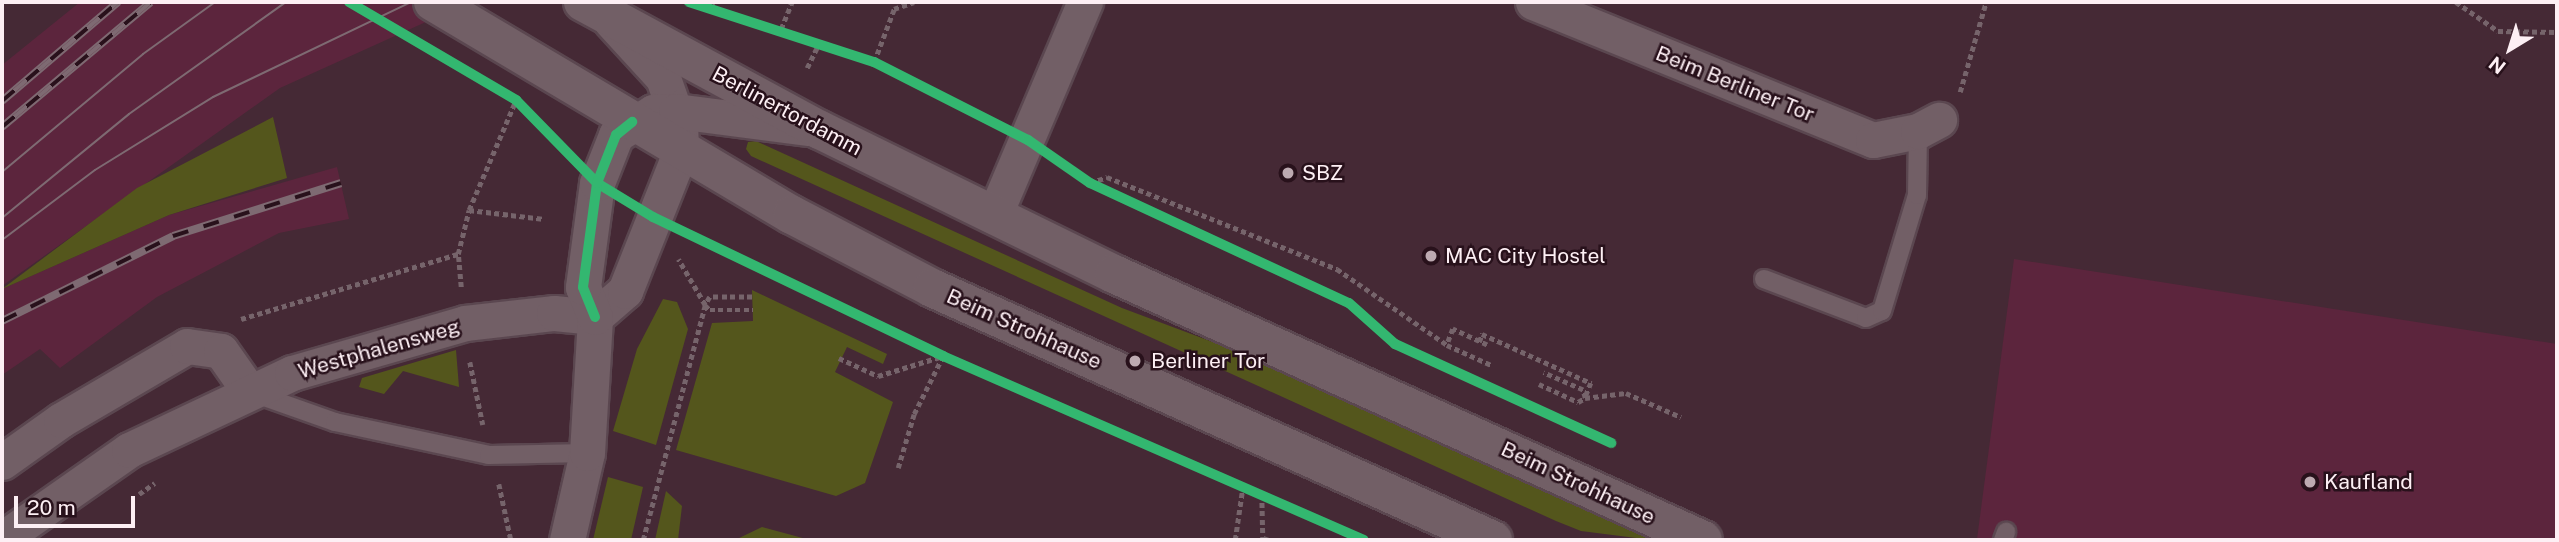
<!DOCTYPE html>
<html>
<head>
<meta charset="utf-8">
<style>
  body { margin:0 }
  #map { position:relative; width:2559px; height:542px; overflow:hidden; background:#452935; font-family:"Public Sans",sans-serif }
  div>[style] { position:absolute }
  .built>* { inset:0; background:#5c253d }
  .green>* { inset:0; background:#54561c }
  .path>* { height:4.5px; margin-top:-2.25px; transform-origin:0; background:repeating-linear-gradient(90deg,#76646b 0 5px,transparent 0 8.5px) }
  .roads { filter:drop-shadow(2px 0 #5b4750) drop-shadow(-2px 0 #5b4750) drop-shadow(0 2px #5b4750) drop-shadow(0 -2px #5b4750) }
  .service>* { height:18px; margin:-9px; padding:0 9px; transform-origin:9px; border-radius:9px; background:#725f66 }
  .minor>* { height:35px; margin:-17.5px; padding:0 17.5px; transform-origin:17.5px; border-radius:17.5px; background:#725f66 }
  .secondary>* { height:38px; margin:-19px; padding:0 19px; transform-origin:19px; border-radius:19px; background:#725f66 }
  .tram>* { height:2px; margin:-1px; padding:0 1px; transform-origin:1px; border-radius:1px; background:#7e6a72 }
  .rail>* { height:8px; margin-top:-4px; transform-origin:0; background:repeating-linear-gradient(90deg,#28111b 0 16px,#7e6a72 0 32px); box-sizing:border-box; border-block:2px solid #7e6a72 }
  .cycleway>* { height:10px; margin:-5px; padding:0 5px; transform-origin:5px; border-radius:5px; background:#33b770 }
  .dots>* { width:19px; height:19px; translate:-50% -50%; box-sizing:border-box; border:4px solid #28111b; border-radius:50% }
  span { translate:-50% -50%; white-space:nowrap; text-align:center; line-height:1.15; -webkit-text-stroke:5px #28111b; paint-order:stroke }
  .street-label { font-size:21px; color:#fdeff4 }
  .poi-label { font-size:21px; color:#fdeff4 }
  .left { translate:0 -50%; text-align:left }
  .frame { position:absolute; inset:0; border:4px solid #fdeff4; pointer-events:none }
  .north { position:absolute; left:2475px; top:14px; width:70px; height:70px; -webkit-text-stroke:5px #28111b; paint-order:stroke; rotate:218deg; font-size:19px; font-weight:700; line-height:28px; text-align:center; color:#fdeff4 }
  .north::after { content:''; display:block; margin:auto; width:24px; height:32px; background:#fdeff4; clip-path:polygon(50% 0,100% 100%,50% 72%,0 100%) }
  .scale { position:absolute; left:14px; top:496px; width:121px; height:32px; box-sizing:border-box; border:4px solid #fdeff4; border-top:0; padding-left:9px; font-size:21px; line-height:24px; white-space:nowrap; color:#fdeff4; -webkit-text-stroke:5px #28111b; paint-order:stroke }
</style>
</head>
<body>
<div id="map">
  <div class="built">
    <i style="clip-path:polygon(80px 2px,470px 2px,280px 88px,2px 286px,2px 65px)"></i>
    <i style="clip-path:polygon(337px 167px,349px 219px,279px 233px,157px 297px,60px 368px,40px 349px,2px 375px,2px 289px,169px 215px)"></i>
    <i style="clip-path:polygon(2014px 259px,2557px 344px,2557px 540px,1977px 539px)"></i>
  </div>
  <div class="green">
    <i style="clip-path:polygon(273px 117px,287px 178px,169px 215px,2px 289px,137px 188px)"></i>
    <i style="clip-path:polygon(756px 141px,1122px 308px,1295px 373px,1652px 540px,1581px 531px,1556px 521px,751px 156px,746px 149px,748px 142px)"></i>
    <i style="clip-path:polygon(752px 290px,887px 354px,883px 364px,847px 347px,835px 372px,893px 402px,865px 483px,836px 496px,676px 450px,712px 323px,753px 321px)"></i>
    <i style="clip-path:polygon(663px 299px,677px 302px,688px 329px,656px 445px,613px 431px,637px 349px)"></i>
    <i style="clip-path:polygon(456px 350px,459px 387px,403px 371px,384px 394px,359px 387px,362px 378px)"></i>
    <i style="clip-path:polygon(608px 477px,643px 487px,631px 540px,593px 540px)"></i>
    <i style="clip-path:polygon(666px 491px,682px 506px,678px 540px,655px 540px)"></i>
    <i style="clip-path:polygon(762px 527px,810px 540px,735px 540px)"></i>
  </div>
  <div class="path">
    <i style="left:689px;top:2px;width:194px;rotate:18deg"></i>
    <i style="left:874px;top:62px;width:132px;rotate:27deg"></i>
    <i style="left:2456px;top:2px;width:51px;rotate:34.6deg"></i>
    <i style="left:2498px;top:31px;width:59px;rotate:1deg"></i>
    <i style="left:705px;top:7px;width:10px;rotate:-29deg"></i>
    <i style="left:781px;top:29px;width:29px;rotate:-68deg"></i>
    <i style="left:874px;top:62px;width:57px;rotate:-69.3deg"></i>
    <i style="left:894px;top:9px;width:21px;rotate:-19deg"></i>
    <i style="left:807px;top:68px;width:25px;rotate:-64deg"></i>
    <i style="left:1960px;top:92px;width:94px;rotate:-73.9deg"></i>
    <i style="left:1057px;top:161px;width:40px;rotate:34deg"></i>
    <i style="left:1090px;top:183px;width:18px;rotate:-19deg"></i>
    <i style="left:1107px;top:177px;width:248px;rotate:21.8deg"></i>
    <i style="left:1337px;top:269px;width:134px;rotate:34.6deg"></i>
    <i style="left:469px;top:210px;width:76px;rotate:6.8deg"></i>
    <i style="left:461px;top:287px;width:33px;rotate:-95deg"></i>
    <i style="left:458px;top:254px;width:45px;rotate:-76deg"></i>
    <i style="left:469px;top:210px;width:120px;rotate:-66.9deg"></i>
    <i style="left:752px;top:297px;width:42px;rotate:180deg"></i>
    <i style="left:710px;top:297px;width:9px;rotate:122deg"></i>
    <i style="left:705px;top:305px;width:7px;rotate:45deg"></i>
    <i style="left:710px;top:310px;width:43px"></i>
    <i style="left:241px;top:319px;width:227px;rotate:-16.7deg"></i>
    <i style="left:1479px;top:342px;width:9px;rotate:-69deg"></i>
    <i style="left:1482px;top:334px;width:120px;rotate:24.2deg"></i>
    <i style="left:1591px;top:383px;width:16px;rotate:112deg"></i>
    <i style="left:1585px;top:398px;width:41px;rotate:-7deg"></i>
    <i style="left:1626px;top:393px;width:60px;rotate:23.6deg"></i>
    <i style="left:1487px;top:345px;width:38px;rotate:-155deg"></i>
    <i style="left:1453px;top:329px;width:17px;rotate:111deg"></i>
    <i style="left:1447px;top:345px;width:48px;rotate:24.4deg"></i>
    <i style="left:839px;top:358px;width:43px;rotate:24.8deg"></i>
    <i style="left:878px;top:376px;width:68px;rotate:-17.1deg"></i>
    <i style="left:470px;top:362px;width:64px;rotate:78.3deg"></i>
    <i style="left:1539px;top:384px;width:43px;rotate:24.8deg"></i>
    <i style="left:1578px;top:402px;width:8px;rotate:-30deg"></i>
    <i style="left:1585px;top:398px;width:8px;rotate:-104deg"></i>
    <i style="left:1583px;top:390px;width:43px;rotate:-156.4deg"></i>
    <i style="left:898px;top:468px;width:56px;rotate:-73.5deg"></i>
    <i style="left:914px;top:414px;width:65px;rotate:-63.4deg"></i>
    <i style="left:499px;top:484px;width:57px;rotate:77.9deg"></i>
    <i style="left:139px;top:494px;width:19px;rotate:-35deg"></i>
    <i style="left:1262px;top:494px;width:44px;rotate:88.7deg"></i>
    <i style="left:1263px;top:538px;width:6px;rotate:18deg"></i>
    <i style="left:643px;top:540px;width:243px;rotate:-75.2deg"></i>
    <i style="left:705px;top:305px;width:53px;rotate:-120.4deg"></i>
    <i style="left:1235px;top:540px;width:56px;rotate:-81.7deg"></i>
  </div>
  <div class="roads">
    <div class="service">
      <i style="left:1764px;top:279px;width:109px;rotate:20.9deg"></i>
      <i style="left:1866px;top:318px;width:17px;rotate:-24deg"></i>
      <i style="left:1882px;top:311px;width:121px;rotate:-73.2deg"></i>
      <i style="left:1917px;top:195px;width:64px;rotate:-89.1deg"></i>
      <i style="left:253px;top:393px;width:87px;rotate:19.5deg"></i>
      <i style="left:335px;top:422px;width:157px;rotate:12.1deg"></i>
      <i style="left:489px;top:455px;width:98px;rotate:-1.2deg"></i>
      <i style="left:2003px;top:540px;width:9px;rotate:-69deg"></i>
    </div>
    <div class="minor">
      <i style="left:1533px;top:2px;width:367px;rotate:22.1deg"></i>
      <i style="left:1873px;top:140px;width:46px;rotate:-11.3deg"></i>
      <i style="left:1918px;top:131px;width:24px;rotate:-28deg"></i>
      <i style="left:994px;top:216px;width:233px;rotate:-67deg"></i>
      <i style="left:595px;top:317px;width:40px;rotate:-41deg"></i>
      <i style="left:625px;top:291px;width:152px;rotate:-68.3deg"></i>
      <i style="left:681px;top:150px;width:23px;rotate:-92deg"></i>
      <i style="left:680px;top:127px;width:52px;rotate:-109.1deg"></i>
      <i style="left:663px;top:78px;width:77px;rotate:-132.4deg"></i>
      <i style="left:2px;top:462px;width:72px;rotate:-35.4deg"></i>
      <i style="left:61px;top:420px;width:146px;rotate:-30.4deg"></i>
      <i style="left:187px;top:346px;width:34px;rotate:8deg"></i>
      <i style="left:221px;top:351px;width:49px;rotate:55deg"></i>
      <i style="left:2px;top:539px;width:155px;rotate:-35deg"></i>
      <i style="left:129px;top:450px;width:180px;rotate:-25.3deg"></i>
      <i style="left:292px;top:373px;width:180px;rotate:-16.1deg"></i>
      <i style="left:465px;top:323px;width:90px;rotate:-6.4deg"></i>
      <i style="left:554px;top:313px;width:41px;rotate:5.6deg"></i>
      <i style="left:567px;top:540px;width:89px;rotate:-77.1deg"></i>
      <i style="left:587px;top:453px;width:136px;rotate:-86.6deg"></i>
      <i style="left:595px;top:317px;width:32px;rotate:-112deg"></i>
      <i style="left:583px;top:287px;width:105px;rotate:-82.3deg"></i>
      <i style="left:597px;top:183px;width:52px;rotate:-68.4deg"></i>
      <i style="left:616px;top:135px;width:44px;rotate:-31.9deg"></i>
      <i style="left:653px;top:112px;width:23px;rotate:-2deg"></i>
      <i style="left:676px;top:111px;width:134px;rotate:7.3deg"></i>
    </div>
    <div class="secondary">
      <i style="left:433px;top:2px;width:417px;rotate:30.7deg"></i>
      <i style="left:792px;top:215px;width:158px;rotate:27.5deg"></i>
      <i style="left:932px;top:288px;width:615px;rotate:24.19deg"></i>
      <i style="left:583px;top:2px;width:269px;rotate:28.4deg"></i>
      <i style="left:820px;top:130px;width:327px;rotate:26.1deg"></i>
      <i style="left:1114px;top:274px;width:646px;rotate:24.3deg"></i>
    </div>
  </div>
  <div class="tram">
    <i style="left:2px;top:172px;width:184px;rotate:-39.9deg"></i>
    <i style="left:143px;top:54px;width:89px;rotate:-35.8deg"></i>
    <i style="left:2px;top:218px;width:164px;rotate:-39.3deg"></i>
    <i style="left:129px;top:114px;width:193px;rotate:-35.5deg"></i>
    <i style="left:2px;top:240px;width:116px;rotate:-37deg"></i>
    <i style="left:95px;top:170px;width:139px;rotate:-31.7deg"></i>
    <i style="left:213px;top:97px;width:220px;rotate:-25.6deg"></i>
  </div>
  <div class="rail">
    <i style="left:2px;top:101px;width:153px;rotate:-40.5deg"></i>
    <i style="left:2px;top:127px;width:194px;rotate:-40deg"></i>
    <i style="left:2px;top:321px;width:191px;rotate:-26.4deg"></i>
    <i style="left:173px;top:236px;width:176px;rotate:-17.5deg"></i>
  </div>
  <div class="cycleway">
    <i style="left:349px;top:2px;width:194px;rotate:30.4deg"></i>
    <i style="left:516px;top:100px;width:116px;rotate:45.7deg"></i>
    <i style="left:597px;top:183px;width:66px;rotate:31.3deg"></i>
    <i style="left:653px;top:217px;width:322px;rotate:25.6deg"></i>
    <i style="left:943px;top:356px;width:459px;rotate:23.6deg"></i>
    <i style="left:689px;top:2px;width:194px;rotate:18deg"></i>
    <i style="left:874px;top:62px;width:173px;rotate:26.9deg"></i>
    <i style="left:1028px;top:140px;width:75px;rotate:34.7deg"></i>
    <i style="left:1090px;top:183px;width:285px;rotate:24.9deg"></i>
    <i style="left:1349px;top:303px;width:62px;rotate:41.7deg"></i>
    <i style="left:1395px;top:344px;width:238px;rotate:24.6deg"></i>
    <i style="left:595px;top:317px;width:32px;rotate:-112deg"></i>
    <i style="left:583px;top:287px;width:105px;rotate:-82.3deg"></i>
    <i style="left:597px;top:183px;width:52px;rotate:-68.4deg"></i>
    <i style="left:616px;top:135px;width:21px;rotate:-39deg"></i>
  </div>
  <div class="dots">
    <i style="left:1288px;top:173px;background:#bdaab1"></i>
    <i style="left:1431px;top:256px;background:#bdaab1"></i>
    <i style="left:1135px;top:361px;background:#bdaab1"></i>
    <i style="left:2310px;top:482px;background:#bdaab1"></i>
  </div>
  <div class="street-label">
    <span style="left:1735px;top:84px;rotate:22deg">Beim Berliner Tor</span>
    <span style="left:787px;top:111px;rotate:28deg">Berlinertordamm</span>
    <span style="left:1024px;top:329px;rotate:24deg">Beim Strohhause</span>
    <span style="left:379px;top:349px;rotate:-16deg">Westphalensweg</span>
    <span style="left:1578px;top:483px;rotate:25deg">Beim Strohhause</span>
  </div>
  <div class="poi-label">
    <span class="left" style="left:1302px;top:173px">SBZ</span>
    <span class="left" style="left:1445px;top:256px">MAC City Hostel</span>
    <span class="left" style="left:1151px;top:361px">Berliner Tor</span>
    <span class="left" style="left:2324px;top:482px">Kaufland</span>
  </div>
  <div class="frame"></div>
  <div class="north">N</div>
  <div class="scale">20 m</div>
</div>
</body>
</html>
